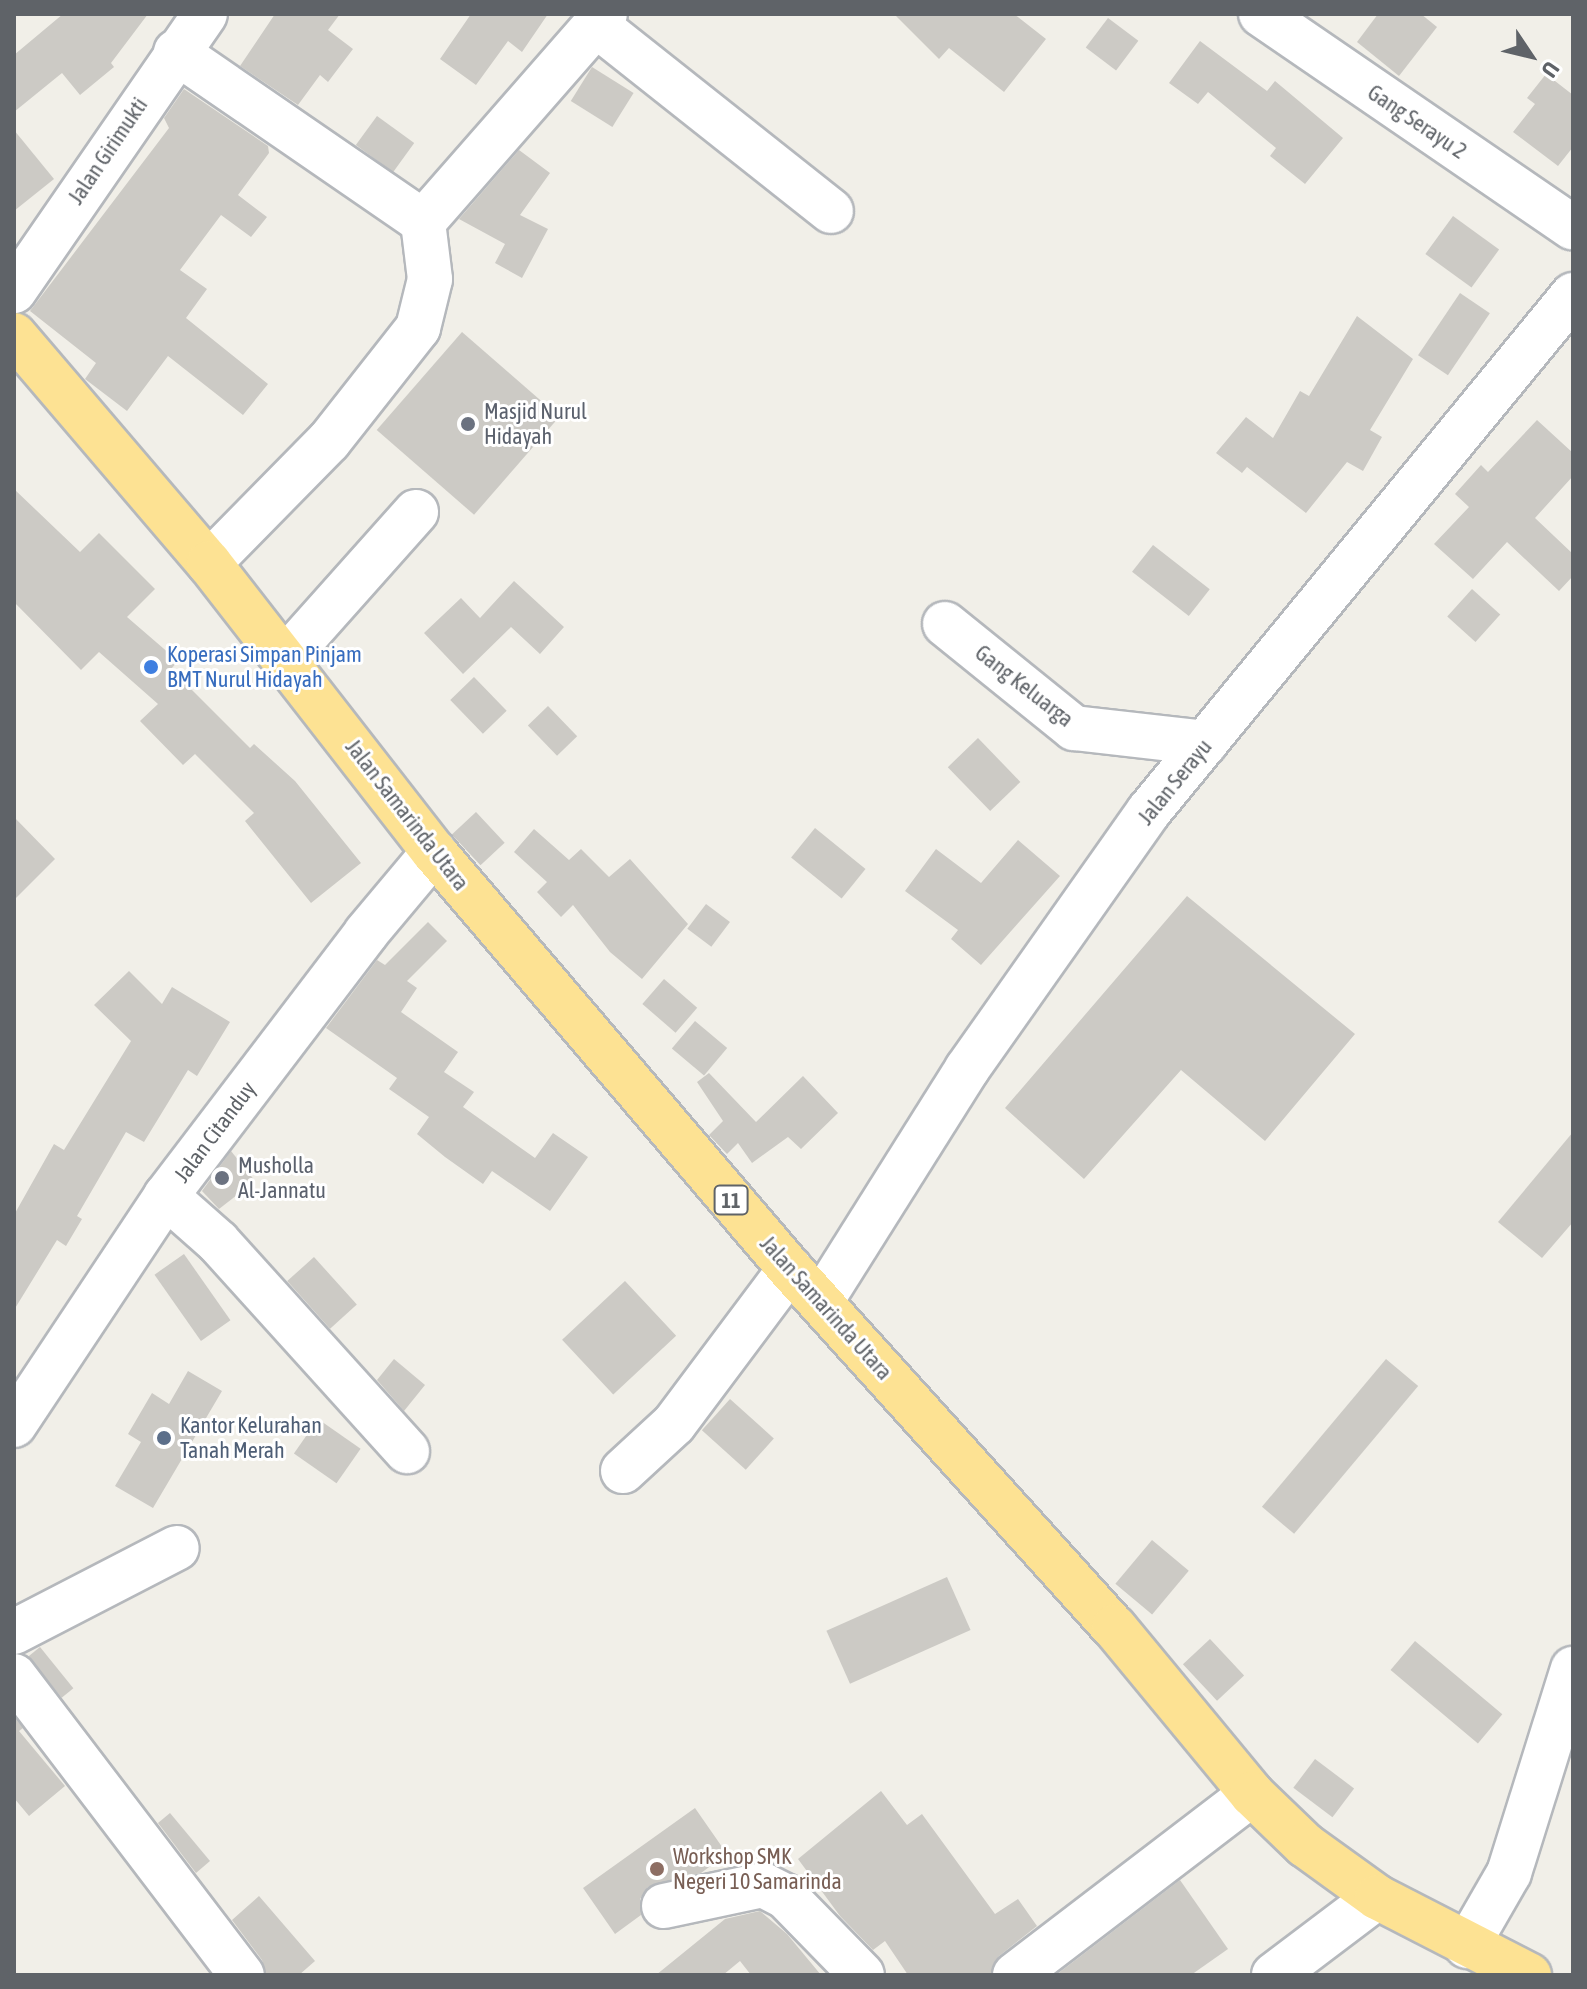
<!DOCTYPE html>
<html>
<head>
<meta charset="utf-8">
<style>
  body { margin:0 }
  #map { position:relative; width:1587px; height:1989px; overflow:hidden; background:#f1efe8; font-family:"Asap Condensed",sans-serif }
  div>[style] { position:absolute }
  .building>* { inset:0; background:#cccac5; transform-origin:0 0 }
  .roads { filter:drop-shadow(2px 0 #b5b8bc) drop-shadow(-2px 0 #b5b8bc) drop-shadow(0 2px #b5b8bc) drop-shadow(0 -2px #b5b8bc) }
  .minor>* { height:44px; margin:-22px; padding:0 22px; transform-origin:22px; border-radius:22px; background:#fff }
  .highway>* { height:44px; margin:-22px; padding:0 22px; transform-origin:22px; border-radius:22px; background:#fde293 }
  .dots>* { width:22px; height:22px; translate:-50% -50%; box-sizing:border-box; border:4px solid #fff; border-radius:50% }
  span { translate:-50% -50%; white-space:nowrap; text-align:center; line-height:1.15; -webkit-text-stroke:6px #fff; paint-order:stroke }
  .shield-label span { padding:2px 6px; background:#fff; border:2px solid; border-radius:6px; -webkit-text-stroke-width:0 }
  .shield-label { font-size:20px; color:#5f6368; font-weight:700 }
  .street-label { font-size:22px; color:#5f6368 }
  .worship-label { font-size:22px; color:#5b616d }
  .left { translate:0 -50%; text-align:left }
  .shop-label { font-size:22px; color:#366cbe }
  .service-label { font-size:22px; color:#4e5e75 }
  .education-label { font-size:22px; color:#785e54 }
  .frame { position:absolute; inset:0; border:16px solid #5f6368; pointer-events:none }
  .north { position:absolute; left:1491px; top:16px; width:80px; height:80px; -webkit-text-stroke:6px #fff; paint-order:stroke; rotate:125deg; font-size:22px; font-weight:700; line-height:32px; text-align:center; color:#5f6368 }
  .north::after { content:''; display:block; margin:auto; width:28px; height:36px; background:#5f6368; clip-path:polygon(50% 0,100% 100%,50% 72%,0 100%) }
</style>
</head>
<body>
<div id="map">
  <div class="building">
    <i style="clip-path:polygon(63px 14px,148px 14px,111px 63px,114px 67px,80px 95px,62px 73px,14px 112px,14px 55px)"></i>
    <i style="clip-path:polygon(275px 14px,340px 14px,328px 30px,353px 49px,328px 82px,320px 75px,298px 105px,240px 66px)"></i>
    <i style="clip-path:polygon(548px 14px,522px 52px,508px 41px,476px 85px,440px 59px,471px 14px)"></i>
    <i style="clip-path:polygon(894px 14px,1014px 14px,1046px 39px,1004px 92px,949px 48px,939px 59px)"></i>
    <i style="clip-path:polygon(1378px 14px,1421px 14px,1437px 27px,1399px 76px,1357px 42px)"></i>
    <i style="left:1108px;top:18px;width:38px;height:37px;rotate:37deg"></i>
    <i style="clip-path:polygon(1200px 41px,1267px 91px,1275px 81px,1343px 138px,1305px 184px,1270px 156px,1276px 148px,1208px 92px,1198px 104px,1169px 83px)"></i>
    <i style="left:592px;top:67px;width:49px;height:40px;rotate:32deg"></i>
    <i style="clip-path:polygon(1546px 74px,1573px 95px,1573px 147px,1558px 166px,1513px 132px,1535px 104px,1527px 98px)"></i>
    <i style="clip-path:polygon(184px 89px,268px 146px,269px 153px,238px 195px,267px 217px,251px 237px,221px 215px,180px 270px,207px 289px,186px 318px,268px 384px,243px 415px,168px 356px,127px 411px,85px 379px,96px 363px,30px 311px,169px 128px,164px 118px)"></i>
    <i style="left:377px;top:116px;width:46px;height:36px;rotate:36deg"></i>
    <i style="clip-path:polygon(14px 130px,54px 179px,14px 211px)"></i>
    <i style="clip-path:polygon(519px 150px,550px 173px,520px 215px,548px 229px,522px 278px,495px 263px,505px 244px,459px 219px)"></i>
    <i style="left:1453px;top:216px;width:57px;height:47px;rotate:36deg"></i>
    <i style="left:1460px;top:293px;width:36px;height:75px;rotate:34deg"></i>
    <i style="clip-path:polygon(1357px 316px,1413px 359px,1370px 430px,1382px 437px,1363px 471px,1347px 462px,1306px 513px,1247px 467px,1242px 473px,1216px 453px,1246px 417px,1273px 438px,1300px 391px,1309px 396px)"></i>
    <i style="left:462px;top:332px;width:129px;height:130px;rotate:41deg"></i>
    <i style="clip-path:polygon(1537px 420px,1573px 453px,1573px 476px,1535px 518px,1573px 554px,1573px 576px,1559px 591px,1507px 542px,1473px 579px,1434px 544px,1469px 507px,1455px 494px,1481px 465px,1488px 472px)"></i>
    <i style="clip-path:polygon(14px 489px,80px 552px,99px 533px,155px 589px,127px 617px,178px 661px,171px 669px,250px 748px,254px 744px,295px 781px,361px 863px,311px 903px,245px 821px,254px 813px,195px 754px,183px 765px,140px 721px,158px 704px,99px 652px,81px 670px,14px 602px)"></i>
    <i style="left:1153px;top:545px;width:72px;height:34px;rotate:38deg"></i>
    <i style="clip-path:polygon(514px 581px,564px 627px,540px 654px,511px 627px,463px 674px,424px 633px,461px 598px,480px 618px)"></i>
    <i style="left:1472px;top:589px;width:38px;height:37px;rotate:42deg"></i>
    <i style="left:474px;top:677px;width:47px;height:33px;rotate:46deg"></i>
    <i style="left:548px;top:706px;width:42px;height:28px;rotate:46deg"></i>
    <i style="left:978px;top:738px;width:61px;height:42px;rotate:46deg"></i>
    <i style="left:476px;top:812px;width:42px;height:33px;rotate:47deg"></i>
    <i style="clip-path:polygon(14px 817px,55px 859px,14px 900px)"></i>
    <i style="left:815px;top:828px;width:65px;height:38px;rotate:39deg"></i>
    <i style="clip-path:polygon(534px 829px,569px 860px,581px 849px,609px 877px,630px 859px,688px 924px,642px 979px,610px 952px,573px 905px,561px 917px,537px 892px,547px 882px,514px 852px)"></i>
    <i style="clip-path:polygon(1018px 840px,1060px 876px,981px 965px,951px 939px,958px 930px,905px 891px,936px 849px,981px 883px)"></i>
    <i style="clip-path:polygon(1187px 896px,1355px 1034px,1265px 1141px,1181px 1070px,1084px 1179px,1005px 1108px)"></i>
    <i style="left:706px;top:904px;width:30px;height:31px;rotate:37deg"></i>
    <i style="clip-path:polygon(428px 922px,447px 941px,407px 981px,417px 988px,401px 1012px,458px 1052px,444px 1072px,474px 1092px,463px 1107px,535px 1158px,553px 1133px,588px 1157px,550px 1211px,492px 1171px,483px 1184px,445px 1157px,417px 1134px,429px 1117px,389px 1089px,397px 1078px,326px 1028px,377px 960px,385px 965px)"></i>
    <i style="clip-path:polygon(129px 971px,162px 1004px,172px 987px,230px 1022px,197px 1076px,188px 1070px,144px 1142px,126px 1132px,77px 1216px,82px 1219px,66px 1246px,57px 1240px,14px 1310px,14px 1215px,54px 1144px,64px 1150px,131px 1041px,94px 1005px)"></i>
    <i style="left:664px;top:979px;width:44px;height:33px;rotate:41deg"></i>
    <i style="left:695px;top:1021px;width:42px;height:36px;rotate:40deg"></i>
    <i style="clip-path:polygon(709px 1073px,756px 1122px,803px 1076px,838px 1113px,801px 1149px,788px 1137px,752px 1163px,738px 1143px,727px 1154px,709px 1135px,723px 1121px,697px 1082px)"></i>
    <i style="clip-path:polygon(1573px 1132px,1573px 1222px,1542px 1258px,1498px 1222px)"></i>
    <i style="clip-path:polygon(231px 1151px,255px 1181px,219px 1209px,202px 1191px)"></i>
    <i style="left:184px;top:1254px;width:81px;height:36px;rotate:55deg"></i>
    <i style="left:314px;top:1257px;width:64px;height:36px;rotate:48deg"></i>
    <i style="left:625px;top:1281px;width:75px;height:86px;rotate:47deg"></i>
    <i style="clip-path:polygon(394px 1359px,425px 1385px,404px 1411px,377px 1380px)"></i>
    <i style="left:1386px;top:1359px;width:42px;height:193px;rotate:40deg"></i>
    <i style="clip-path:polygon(188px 1371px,222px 1391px,153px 1508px,115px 1486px,141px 1442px,128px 1434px,152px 1393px,169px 1404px)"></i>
    <i style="left:730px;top:1399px;width:59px;height:42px;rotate:42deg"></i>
    <i style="left:318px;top:1419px;width:52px;height:42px;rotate:35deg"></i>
    <i style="left:1152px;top:1540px;width:48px;height:57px;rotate:40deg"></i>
    <i style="left:947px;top:1577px;width:58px;height:132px;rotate:66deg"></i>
    <i style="left:1210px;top:1639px;width:50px;height:37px;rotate:47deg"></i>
    <i style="left:1415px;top:1641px;width:114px;height:38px;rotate:40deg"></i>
    <i style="left:40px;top:1647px;width:53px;height:15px;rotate:51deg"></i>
    <i style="clip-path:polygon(14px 1717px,23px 1728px,19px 1731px,65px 1786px,29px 1816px,14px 1798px)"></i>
    <i style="left:1315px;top:1759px;width:49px;height:36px;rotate:37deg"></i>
    <i style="clip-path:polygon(881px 1791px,907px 1825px,922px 1814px,995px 1914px,1018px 1899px,1037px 1926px,999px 1956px,991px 1975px,908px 1975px,885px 1941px,873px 1950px,840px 1916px,798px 1859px)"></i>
    <i style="clip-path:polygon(695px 1808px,727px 1854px,701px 1873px,648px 1887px,640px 1899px,641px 1915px,615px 1934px,583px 1888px)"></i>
    <i style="clip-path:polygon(170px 1813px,210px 1861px,196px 1873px,158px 1823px)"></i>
    <i style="clip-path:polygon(1180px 1880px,1228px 1949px,1191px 1975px,1056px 1975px)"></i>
    <i style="clip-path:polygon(259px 1896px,315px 1961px,299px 1975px,266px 1975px,262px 1960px,232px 1920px)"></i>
    <i style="clip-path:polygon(760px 1911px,787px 1934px,821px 1975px,751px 1975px,740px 1961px,723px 1975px,656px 1975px,725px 1919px)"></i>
  </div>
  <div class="roads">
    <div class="minor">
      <i style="left:1261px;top:14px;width:378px;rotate:34.4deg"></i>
      <i style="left:595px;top:24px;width:301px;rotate:38.4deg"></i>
      <i style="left:176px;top:52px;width:300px;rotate:34.5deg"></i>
      <i style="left:423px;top:222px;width:276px;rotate:-48.8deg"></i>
      <i style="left:14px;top:291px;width:336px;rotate:-55.4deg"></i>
      <i style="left:209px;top:563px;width:171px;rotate:-45.5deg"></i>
      <i style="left:329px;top:441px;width:144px;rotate:-51.8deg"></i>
      <i style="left:418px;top:328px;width:50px;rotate:-76.2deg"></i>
      <i style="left:430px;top:279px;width:57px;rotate:-97deg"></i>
      <i style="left:945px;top:624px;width:166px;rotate:38.9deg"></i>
      <i style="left:1074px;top:728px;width:132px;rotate:6.5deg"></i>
      <i style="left:285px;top:659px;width:197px;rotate:-48.3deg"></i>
      <i style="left:166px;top:1196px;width:69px;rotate:41.5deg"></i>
      <i style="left:218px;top:1242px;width:282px;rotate:47.9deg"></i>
      <i style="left:821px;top:1301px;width:274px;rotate:-57.8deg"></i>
      <i style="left:967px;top:1069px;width:316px;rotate:-54.8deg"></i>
      <i style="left:1149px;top:811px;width:668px;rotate:-50.59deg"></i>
      <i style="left:14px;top:1425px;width:275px;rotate:-56.4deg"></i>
      <i style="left:166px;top:1196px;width:330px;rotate:-52.7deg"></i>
      <i style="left:366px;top:933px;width:106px;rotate:-50deg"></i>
      <i style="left:623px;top:1471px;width:69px;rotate:-42.7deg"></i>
      <i style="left:674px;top:1424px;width:194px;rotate:-53.2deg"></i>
      <i style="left:14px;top:1632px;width:183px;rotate:-27.3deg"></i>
      <i style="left:14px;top:1676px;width:376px;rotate:52.7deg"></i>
      <i style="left:664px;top:1906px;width:101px;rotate:-12deg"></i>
      <i style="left:763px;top:1885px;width:25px;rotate:27deg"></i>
      <i style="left:785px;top:1896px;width:110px;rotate:45.7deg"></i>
      <i style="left:1467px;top:1946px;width:84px;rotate:-60.1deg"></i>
      <i style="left:1509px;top:1873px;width:214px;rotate:-72.6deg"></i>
      <i style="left:1015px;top:1975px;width:298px;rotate:-37.4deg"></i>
      <i style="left:1274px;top:1975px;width:129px;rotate:-37.1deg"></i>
    </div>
    <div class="highway">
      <i style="left:14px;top:335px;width:300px;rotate:49.5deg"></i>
      <i style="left:209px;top:563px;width:366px;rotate:52.1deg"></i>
      <i style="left:434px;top:852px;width:548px;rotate:49.51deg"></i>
      <i style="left:790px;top:1269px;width:483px;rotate:47.9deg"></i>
      <i style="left:1114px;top:1627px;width:217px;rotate:50.4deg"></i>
      <i style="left:1252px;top:1794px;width:74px;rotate:43.9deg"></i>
      <i style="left:1305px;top:1845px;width:89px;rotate:35.8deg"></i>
      <i style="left:1377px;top:1897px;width:171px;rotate:27.2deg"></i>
    </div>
  </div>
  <div class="dots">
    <i style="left:468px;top:424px;background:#6b7280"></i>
    <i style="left:151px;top:667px;background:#3f7fe0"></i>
    <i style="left:222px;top:1178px;background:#6b7280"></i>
    <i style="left:164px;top:1438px;background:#5c6f8a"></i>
    <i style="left:657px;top:1869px;background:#8d6e63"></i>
  </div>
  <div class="shield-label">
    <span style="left:731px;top:1200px">11</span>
  </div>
  <div class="street-label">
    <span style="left:1417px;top:122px;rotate:34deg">Gang Serayu 2</span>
    <span style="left:108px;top:151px;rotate:-56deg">Jalan Girimukti</span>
    <span style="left:1024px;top:686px;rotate:38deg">Gang Keluarga</span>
    <span style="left:1175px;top:782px;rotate:-51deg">Jalan Serayu</span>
    <span style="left:407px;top:815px;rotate:52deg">Jalan Samarinda Utara</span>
    <span style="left:215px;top:1132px;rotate:-53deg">Jalan Citanduy</span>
    <span style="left:826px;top:1308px;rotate:48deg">Jalan Samarinda Utara</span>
  </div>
  <div class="worship-label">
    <span class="left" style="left:484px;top:424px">Masjid Nurul<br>Hidayah</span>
    <span class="left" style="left:238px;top:1178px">Musholla<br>Al-Jannatu</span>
  </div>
  <div class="shop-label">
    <span class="left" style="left:167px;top:667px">Koperasi Simpan Pinjam<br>BMT Nurul Hidayah</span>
  </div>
  <div class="service-label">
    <span class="left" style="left:180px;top:1438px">Kantor Kelurahan<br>Tanah Merah</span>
  </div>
  <div class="education-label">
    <span class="left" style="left:673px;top:1869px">Workshop SMK<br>Negeri 10 Samarinda</span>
  </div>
  <div class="frame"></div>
  <div class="north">U</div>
</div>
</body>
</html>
